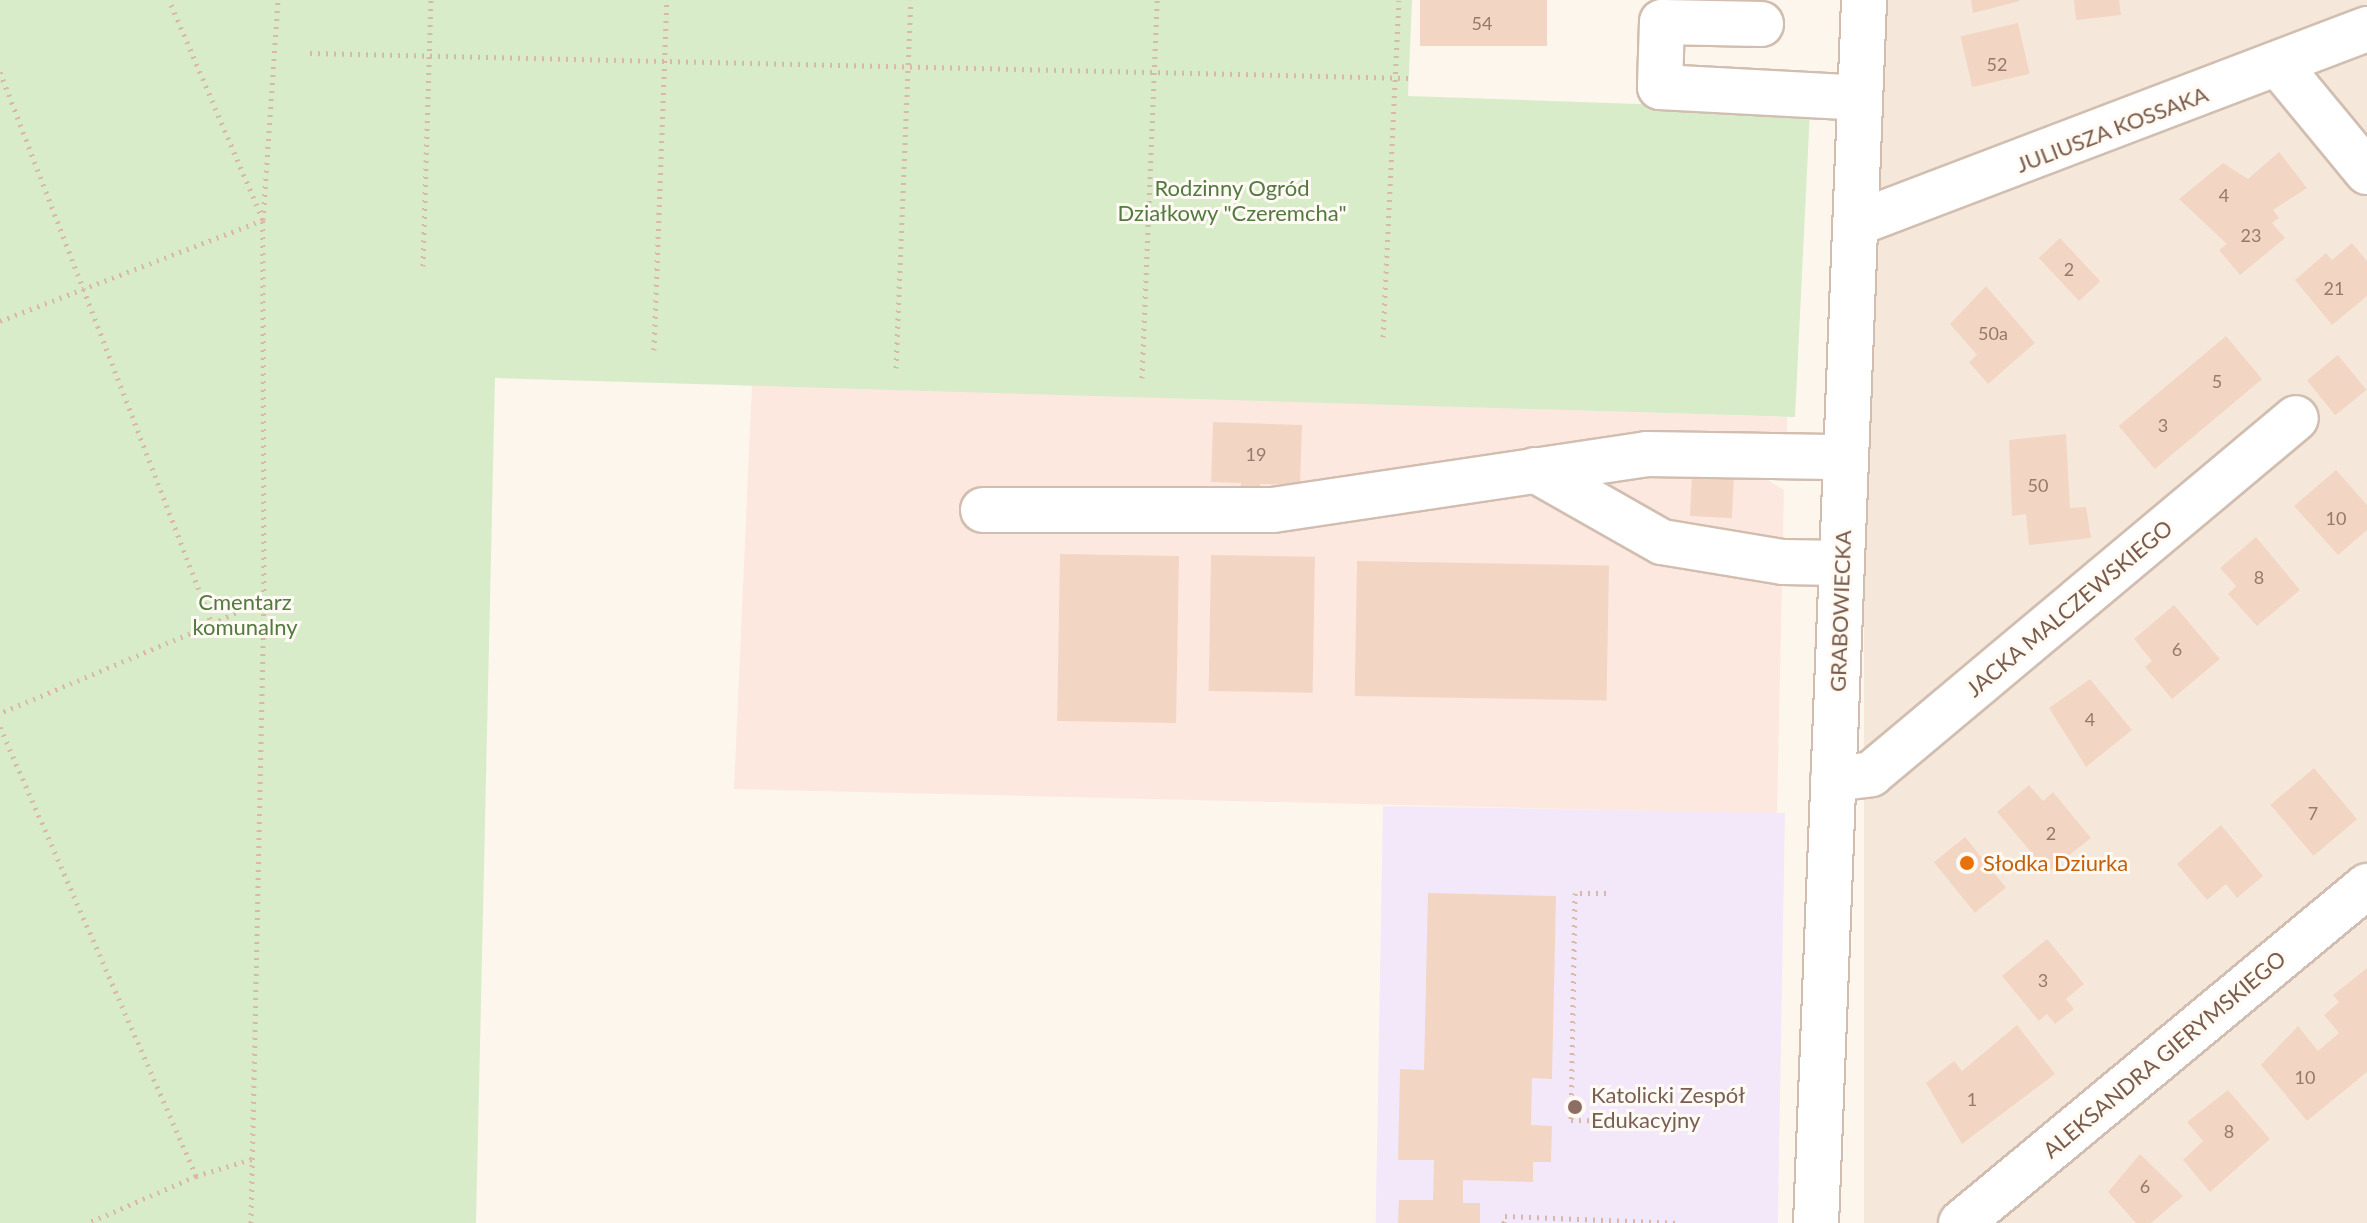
<!DOCTYPE html>
<html>
<head>
<meta charset="utf-8">
<style>
  body { margin:0 }
  #map { position:relative; width:2367px; height:1223px; overflow:hidden; background:#fdf6ec; font-family:Lato,sans-serif }
  div>[style] { position:absolute }
  .residential>* { inset:0; background:#f5e8da; transform-origin:0 0 }
  .commercial>* { inset:0; background:#fde8e0 }
  .education>* { inset:0; background:#f3e8fa; transform-origin:0 0 }
  .green>* { inset:0; background:#d8ecc9 }
  .building>* { inset:0; background:#f3d5c3; transform-origin:0 0 }
  .path>* { height:5px; margin-top:-2.5px; transform-origin:0; background:repeating-linear-gradient(90deg,#d9b8a5 0 2px,transparent 0 8px) }
  .roads { filter:drop-shadow(2px 0 #d1beb0) drop-shadow(-2px 0 #d1beb0) drop-shadow(0 2px #d1beb0) drop-shadow(0 -2px #d1beb0) }
  .minor>* { height:44px; margin:-22px; padding:0 22px; transform-origin:22px; border-radius:22px; background:#fff }
  .dots>* { width:22px; height:22px; translate:-50% -50%; box-sizing:border-box; border:4px solid #fffaf3; border-radius:50% }
  span { translate:-50% -50%; white-space:nowrap; text-align:center; line-height:1.15; -webkit-text-stroke:6px #fffaf3; paint-order:stroke }
  .number-label { font-size:18px; color:#987a6a }
  .number-label span { -webkit-text-stroke-width:0 }
  .street-label { font-size:22px; color:#7a5c4d }
  .park-label { font-size:22px; color:#537a41 }
  .food-label { font-size:22px; color:#c56008 }
  .left { translate:0 -50%; text-align:left }
  .education-label { font-size:22px; color:#785e54 }
</style>
</head>
<body>
<div id="map">
  <div class="residential">
    <i style="left:1864px;top:0;width:503px;height:1224px"></i>
  </div>
  <div class="commercial">
    <i style="clip-path:polygon(752px 384px,1787px 417px,1787px 436px,1766px 440px,1766px 479px,1784px 490px,1777px 814px,734px 789px)"></i>
  </div>
  <div class="education">
    <i style="left:1383px;top:806px;width:402px;height:417px;rotate:1deg"></i>
  </div>
  <div class="green">
    <i style="clip-path:polygon(0 0,1412px 0,1408px 96px,1810px 110px,1795px 417px,495px 378px,476px 1223px,0 1223px)"></i>
  </div>
  <div class="building">
    <i style="left:1420px;top:0;width:127px;height:46px"></i>
    <i style="clip-path:polygon(1971px 0,2019px 0,2020px 1px,1973px 13px)"></i>
    <i style="clip-path:polygon(2074px 0,2119px 0,2121px 15px,2076px 20px)"></i>
    <i style="left:2018px;top:23px;width:52px;height:59px;rotate:77deg"></i>
    <i style="clip-path:polygon(2279px 152px,2307px 188px,2273px 210px,2279px 218px,2272px 223px,2285px 238px,2240px 275px,2219px 250px,2227px 244px,2179px 199px,2223px 163px,2248px 179px)"></i>
    <i style="left:2060px;top:238px;width:59px;height:29px;rotate:47deg"></i>
    <i style="clip-path:polygon(2352px 243px,2367px 261px,2367px 296px,2332px 325px,2295px 280px,2326px 253px,2332px 260px)"></i>
    <i style="clip-path:polygon(1986px 286px,2035px 343px,1988px 384px,1969px 362px,1977px 355px,1950px 324px)"></i>
    <i style="left:2226px;top:336px;width:56px;height:140px;rotate:50deg"></i>
    <i style="left:2338px;top:355px;width:45px;height:40px;rotate:51deg"></i>
    <i style="clip-path:polygon(1213px 422px,1302px 425px,1300px 485px,1260px 484px,1260px 493px,1241px 493px,1241px 483px,1211px 482px)"></i>
    <i style="clip-path:polygon(2066px 434px,2070px 508px,2086px 507px,2091px 538px,2029px 545px,2026px 514px,2012px 516px,2009px 440px)"></i>
    <i style="clip-path:polygon(2336px 470px,2367px 505px,2367px 530px,2338px 555px,2294px 506px)"></i>
    <i style="left:1692px;top:476px;width:42px;height:40px;rotate:3deg"></i>
    <i style="clip-path:polygon(2256px 537px,2300px 590px,2257px 626px,2228px 594px,2236px 586px,2220px 568px)"></i>
    <i style="left:1060px;top:554px;width:119px;height:167px;rotate:1deg"></i>
    <i style="left:1211px;top:555px;width:104px;height:136px;rotate:1deg"></i>
    <i style="left:1357px;top:561px;width:252px;height:135px;rotate:1deg"></i>
    <i style="clip-path:polygon(2174px 605px,2220px 659px,2172px 699px,2145px 667px,2152px 661px,2134px 639px)"></i>
    <i style="clip-path:polygon(2090px 679px,2132px 730px,2086px 767px,2049px 708px)"></i>
    <i style="left:2314px;top:768px;width:67px;height:57px;rotate:50deg"></i>
    <i style="clip-path:polygon(2029px 785px,2043px 801px,2053px 792px,2091px 838px,2048px 872px,1997px 812px)"></i>
    <i style="clip-path:polygon(2221px 825px,2263px 876px,2237px 898px,2226px 884px,2207px 900px,2177px 864px)"></i>
    <i style="left:1965px;top:837px;width:65px;height:40px;rotate:51deg"></i>
    <i style="clip-path:polygon(1428px 893px,1556px 896px,1552px 1079px,1532px 1078px,1531px 1125px,1552px 1126px,1551px 1162px,1533px 1162px,1533px 1182px,1463px 1180px,1463px 1203px,1480px 1203px,1480px 1223px,1398px 1223px,1399px 1200px,1433px 1200px,1434px 1160px,1398px 1160px,1400px 1069px,1424px 1070px)"></i>
    <i style="clip-path:polygon(2047px 939px,2084px 984px,2066px 999px,2074px 1009px,2055px 1024px,2047px 1014px,2039px 1021px,2002px 976px)"></i>
    <i style="clip-path:polygon(2367px 968px,2367px 1072px,2307px 1121px,2261px 1065px,2298px 1026px,2318px 1051px,2339px 1033px,2324px 1015px,2339px 1002px,2333px 995px)"></i>
    <i style="clip-path:polygon(2017px 1025px,2055px 1074px,1962px 1144px,1926px 1083px,1954px 1061px,1962px 1071px)"></i>
    <i style="clip-path:polygon(2228px 1090px,2270px 1139px,2210px 1192px,2183px 1160px,2203px 1141px,2187px 1122px)"></i>
    <i style="clip-path:polygon(2140px 1154px,2183px 1196px,2151px 1223px,2136px 1223px,2108px 1192px)"></i>
  </div>
  <div class="path">
    <i style="left:310px;top:53px;width:1099px;rotate:1.3deg"></i>
    <i style="left:0;top:72px;width:591px;rotate:68.99deg"></i>
    <i style="left:212px;top:624px;width:230px;rotate:157.2deg"></i>
    <i style="left:423px;top:266px;width:266px;rotate:-88.3deg"></i>
    <i style="left:0;top:321px;width:282px;rotate:-21deg"></i>
    <i style="left:263px;top:220px;width:239px;rotate:-113.1deg"></i>
    <i style="left:1383px;top:337px;width:337px;rotate:-87.3deg"></i>
    <i style="left:654px;top:350px;width:350px;rotate:-87.9deg"></i>
    <i style="left:896px;top:368px;width:368px;rotate:-87.7deg"></i>
    <i style="left:1142px;top:378px;width:378px;rotate:-87.7deg"></i>
    <i style="left:212px;top:624px;width:58px;rotate:-25.7deg"></i>
    <i style="left:264px;top:599px;width:379px;rotate:-90.2deg"></i>
    <i style="left:263px;top:220px;width:221px;rotate:-86.1deg"></i>
    <i style="left:0;top:727px;width:490px;rotate:66.4deg"></i>
    <i style="left:196px;top:1176px;width:118px;rotate:156.5deg"></i>
    <i style="left:1606px;top:893px;width:31px;rotate:180deg"></i>
    <i style="left:1575px;top:893px;width:227px;rotate:91deg"></i>
    <i style="left:1571px;top:1120px;width:71px;rotate:0.8deg"></i>
    <i style="left:196px;top:1176px;width:59px;rotate:-16.9deg"></i>
    <i style="left:251px;top:1223px;width:624px;rotate:-88.81deg"></i>
    <i style="left:1504px;top:1223px;width:7px;rotate:-82deg"></i>
    <i style="left:1505px;top:1216px;width:176px;rotate:2.3deg"></i>
  </div>
  <div class="roads">
    <div class="minor">
      <i style="left:1761px;top:24px;width:99px;rotate:-178.8deg"></i>
      <i style="left:1662px;top:22px;width:65px;rotate:91.8deg"></i>
      <i style="left:1660px;top:87px;width:200px;rotate:3.1deg"></i>
      <i style="left:2278px;top:64px;width:140px;rotate:50.5deg"></i>
      <i style="left:1855px;top:224px;width:548px;rotate:-20.85deg"></i>
      <i style="left:1535px;top:470px;width:146px;rotate:29.6deg"></i>
      <i style="left:1662px;top:542px;width:123px;rotate:9.4deg"></i>
      <i style="left:1783px;top:562px;width:58px;rotate:1deg"></i>
      <i style="left:983px;top:510px;width:290px"></i>
      <i style="left:1273px;top:510px;width:377px;rotate:-8.5deg"></i>
      <i style="left:1646px;top:454px;width:200px;rotate:0.9deg"></i>
      <i style="left:1833px;top:779px;width:38px;rotate:-7deg"></i>
      <i style="left:1871px;top:774px;width:554px;rotate:-39.95deg"></i>
      <i style="left:1816px;top:1223px;width:1224px;rotate:-87.75deg"></i>
      <i style="left:1961px;top:1223px;width:528px;rotate:-39.69deg"></i>
    </div>
  </div>
  <div class="dots">
    <i style="left:1967px;top:863px;background:#e8710a"></i>
    <i style="left:1575px;top:1107px;background:#8d6e63"></i>
  </div>
  <div class="number-label">
    <span style="left:1482px;top:23px">54</span>
    <span style="left:1997px;top:64px">52</span>
    <span style="left:2224px;top:195px">4</span>
    <span style="left:2251px;top:235px">23</span>
    <span style="left:2069px;top:269px">2</span>
    <span style="left:2334px;top:288px">21</span>
    <span style="left:1993px;top:333px">50a</span>
    <span style="left:2217px;top:381px">5</span>
    <span style="left:2163px;top:425px">3</span>
    <span style="left:1256px;top:454px">19</span>
    <span style="left:2038px;top:485px">50</span>
    <span style="left:2336px;top:518px">10</span>
    <span style="left:2259px;top:577px">8</span>
    <span style="left:2177px;top:649px">6</span>
    <span style="left:2090px;top:719px">4</span>
    <span style="left:2313px;top:813px">7</span>
    <span style="left:2051px;top:833px">2</span>
    <span style="left:2043px;top:980px">3</span>
    <span style="left:2305px;top:1077px">10</span>
    <span style="left:1972px;top:1099px">1</span>
    <span style="left:2229px;top:1131px">8</span>
    <span style="left:2145px;top:1186px">6</span>
  </div>
  <div class="street-label">
    <span style="left:2112px;top:129px;rotate:-21deg">JULIUSZA KOSSAKA</span>
    <span style="left:2069px;top:608px;rotate:-40deg">JACKA MALCZEWSKIEGO</span>
    <span style="left:1840px;top:611px;rotate:-88deg">GRABOWIECKA</span>
    <span style="left:2164px;top:1054px;rotate:-40deg">ALEKSANDRA GIERYMSKIEGO</span>
  </div>
  <div class="park-label">
    <span style="left:1232px;top:200px">Rodzinny Ogród<br>Działkowy "Czeremcha"</span>
    <span style="left:245px;top:614px">Cmentarz<br>komunalny</span>
  </div>
  <div class="food-label">
    <span class="left" style="left:1983px;top:863px">Słodka Dziurka</span>
  </div>
  <div class="education-label">
    <span class="left" style="left:1591px;top:1107px">Katolicki Zespół<br>Edukacyjny</span>
  </div>
</div>
</body>
</html>
